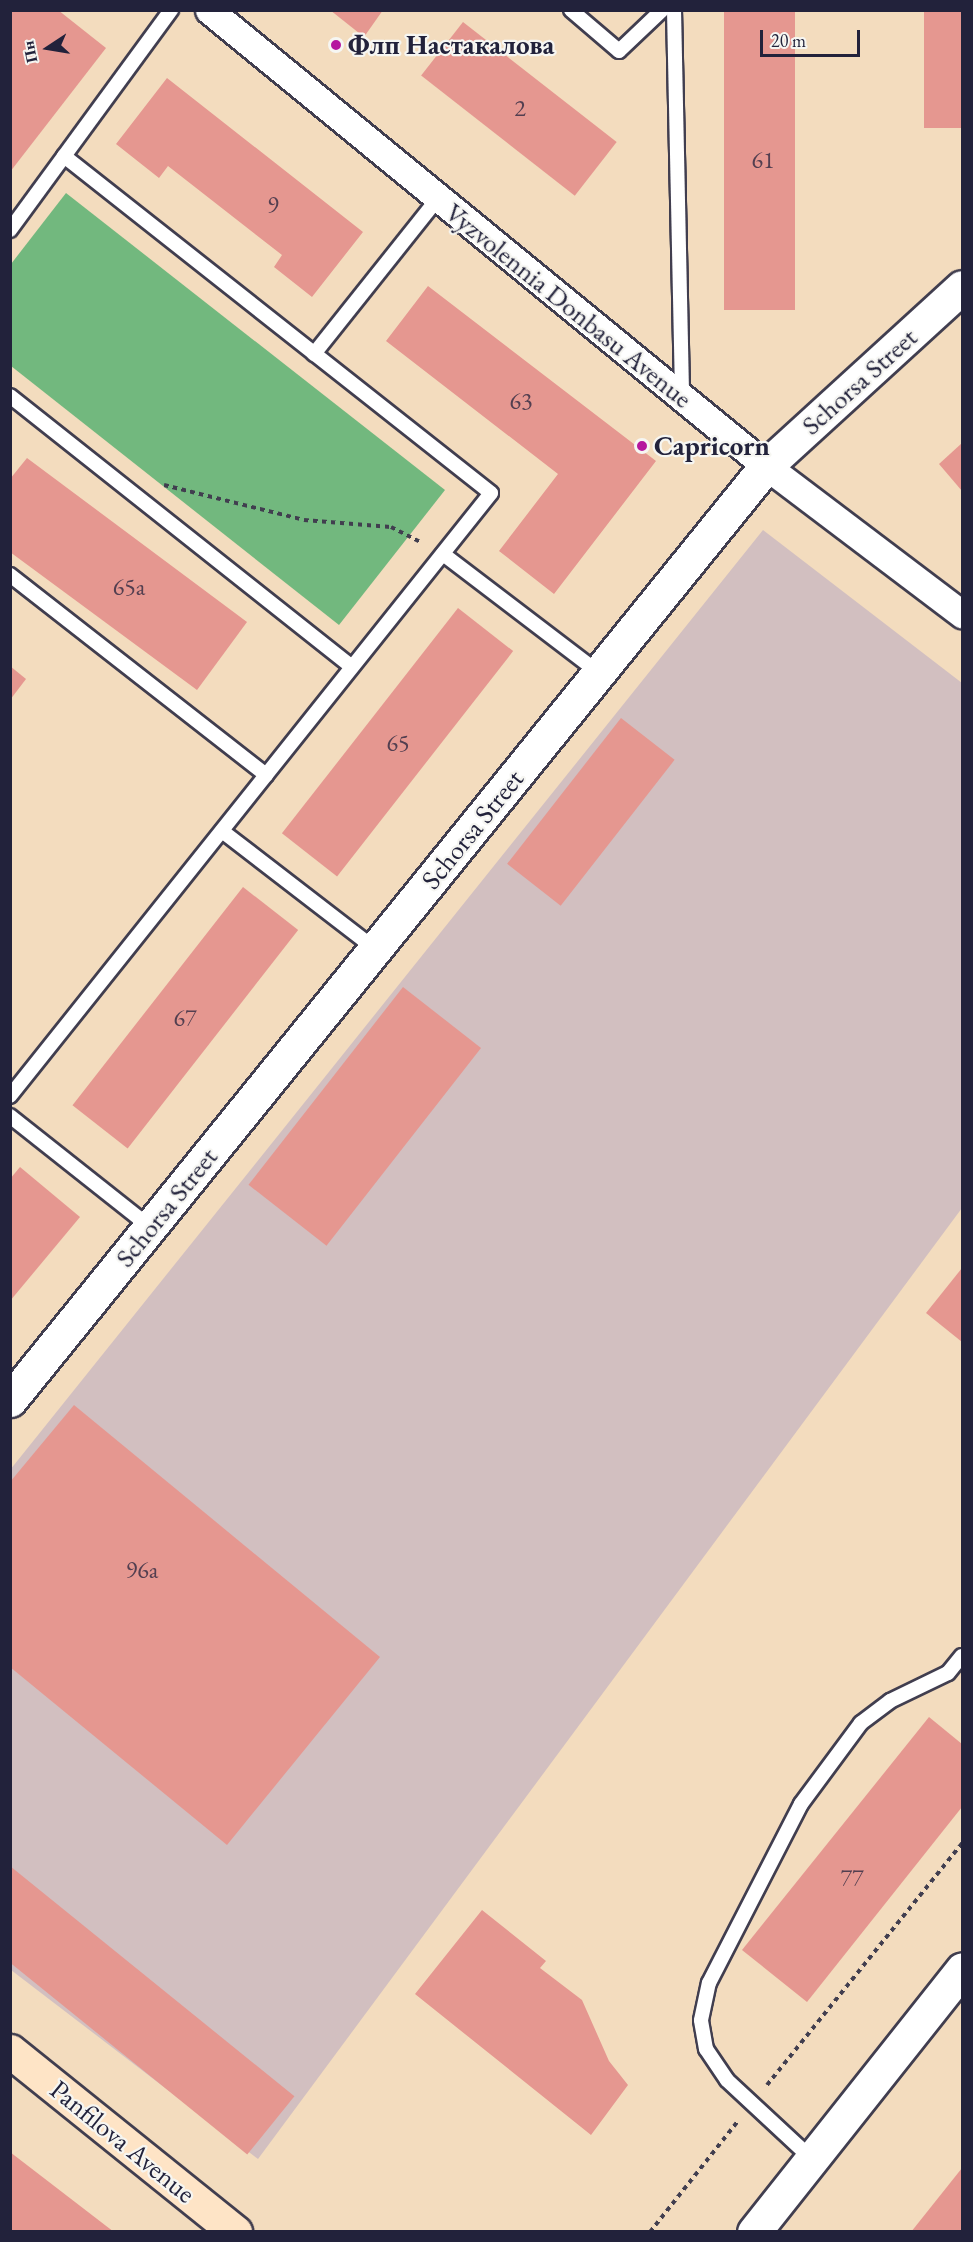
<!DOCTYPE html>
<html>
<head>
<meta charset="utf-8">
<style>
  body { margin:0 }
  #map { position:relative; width:973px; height:2242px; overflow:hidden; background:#f3dcbe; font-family:"EB Garamond",serif }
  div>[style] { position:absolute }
  .industrial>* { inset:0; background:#d2bfc0 }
  .forest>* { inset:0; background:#72b87e }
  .building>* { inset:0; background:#e59790; transform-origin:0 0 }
  .path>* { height:4px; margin-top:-2px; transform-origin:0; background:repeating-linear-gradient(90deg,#413e4f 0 4.5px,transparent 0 9px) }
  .roads { filter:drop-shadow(2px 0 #413e4f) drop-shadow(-2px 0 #413e4f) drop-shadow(0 2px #413e4f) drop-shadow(0 -2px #413e4f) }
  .service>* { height:14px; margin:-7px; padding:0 7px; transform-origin:7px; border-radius:7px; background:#fff }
  .minor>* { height:27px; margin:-13.5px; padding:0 13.5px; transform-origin:13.5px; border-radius:13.5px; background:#fff }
  .tertiary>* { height:33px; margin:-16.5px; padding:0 16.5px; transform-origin:16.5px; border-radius:16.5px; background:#fff }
  .secondary>* { height:33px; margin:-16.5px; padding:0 16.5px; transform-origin:16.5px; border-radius:16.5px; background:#fee4c6 }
  .dots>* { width:16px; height:16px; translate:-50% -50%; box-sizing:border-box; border:3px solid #f6f6f2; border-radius:50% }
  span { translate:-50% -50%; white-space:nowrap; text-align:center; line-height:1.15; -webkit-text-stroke:4.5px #f6f6f2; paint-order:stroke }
  .number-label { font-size:24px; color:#533f50 }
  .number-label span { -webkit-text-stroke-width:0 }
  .poi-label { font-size:27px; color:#22223b; font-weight:700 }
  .left { translate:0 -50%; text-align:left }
  .street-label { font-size:27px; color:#22223b }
  .frame { position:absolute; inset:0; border:12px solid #22223b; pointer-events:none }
  .north { position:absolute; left:18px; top:18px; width:60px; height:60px; -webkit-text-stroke:4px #f6f6f2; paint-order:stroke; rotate:258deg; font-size:16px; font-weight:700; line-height:24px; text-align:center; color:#22223b }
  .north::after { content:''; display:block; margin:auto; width:21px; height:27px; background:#22223b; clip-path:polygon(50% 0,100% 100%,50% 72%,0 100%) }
  .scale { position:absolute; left:760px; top:30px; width:100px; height:27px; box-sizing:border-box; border:3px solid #22223b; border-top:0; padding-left:8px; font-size:18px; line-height:21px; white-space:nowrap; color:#22223b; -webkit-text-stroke:4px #f6f6f2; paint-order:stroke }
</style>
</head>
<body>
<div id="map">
  <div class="industrial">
    <i style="clip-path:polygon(763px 530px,962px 683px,962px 1208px,258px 2159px,11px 1970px,10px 1470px)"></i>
  </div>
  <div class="forest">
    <i style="clip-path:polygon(66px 193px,445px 490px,339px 625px,11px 366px,11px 264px)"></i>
  </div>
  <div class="building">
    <i style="clip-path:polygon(10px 10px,58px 10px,106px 48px,10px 172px)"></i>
    <i style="clip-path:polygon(330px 10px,383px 10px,364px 37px)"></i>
    <i style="left:724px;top:10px;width:71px;height:300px"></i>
    <i style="left:924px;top:10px;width:38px;height:118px"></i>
    <i style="left:463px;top:22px;width:195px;height:68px;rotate:38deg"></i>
    <i style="clip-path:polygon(167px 78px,363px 232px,312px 297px,274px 267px,282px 255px,168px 166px,159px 178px,116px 144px)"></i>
    <i style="clip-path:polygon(428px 286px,656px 461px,554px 594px,499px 551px,558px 474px,386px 341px)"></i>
    <i style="clip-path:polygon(962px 443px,962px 491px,939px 464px)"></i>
    <i style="clip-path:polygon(27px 458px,247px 622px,197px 690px,10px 552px,10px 479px)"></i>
    <i style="left:458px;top:608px;width:70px;height:286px;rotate:38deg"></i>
    <i style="clip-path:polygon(10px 666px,26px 679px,10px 700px)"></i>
    <i style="left:621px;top:718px;width:68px;height:185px;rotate:38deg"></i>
    <i style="left:243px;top:887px;width:70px;height:277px;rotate:38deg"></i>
    <i style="left:403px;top:987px;width:99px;height:251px;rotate:38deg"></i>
    <i style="clip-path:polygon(20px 1167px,80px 1217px,10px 1301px,10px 1179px)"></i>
    <i style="clip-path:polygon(962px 1268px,962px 1342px,926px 1313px)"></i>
    <i style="clip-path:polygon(74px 1405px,380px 1657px,227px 1845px,10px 1667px,10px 1482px)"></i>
    <i style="clip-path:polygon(929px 1717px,962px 1744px,962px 1807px,807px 2002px,742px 1950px)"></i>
    <i style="left:10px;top:1866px;width:366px;height:75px;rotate:39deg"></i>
    <i style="clip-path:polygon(482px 1910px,546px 1961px,540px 1968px,582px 2000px,609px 2061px,628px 2085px,591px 2135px,415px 1994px)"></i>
    <i style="clip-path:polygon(10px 2152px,114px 2232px,10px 2232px)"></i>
    <i style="clip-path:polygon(962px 2168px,962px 2232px,911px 2232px)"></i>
  </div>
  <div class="path">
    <i style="left:164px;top:485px;width:144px;rotate:14deg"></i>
    <i style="left:304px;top:520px;width:87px;rotate:4.6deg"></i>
    <i style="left:391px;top:527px;width:34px;rotate:27deg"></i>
    <i style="left:767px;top:2085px;width:311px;rotate:-51.1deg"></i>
    <i style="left:650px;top:2232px;width:142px;rotate:-51.6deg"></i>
  </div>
  <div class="roads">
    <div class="service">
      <i style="left:571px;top:10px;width:63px;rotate:40.5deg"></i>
      <i style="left:619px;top:51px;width:59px;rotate:-43.6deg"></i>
      <i style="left:674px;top:10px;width:387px;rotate:88.8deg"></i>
      <i style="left:10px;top:230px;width:273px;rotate:-53.8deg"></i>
      <i style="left:314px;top:354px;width:199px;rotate:-51.5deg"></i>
      <i style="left:10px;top:396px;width:436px;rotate:38.4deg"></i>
      <i style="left:443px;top:554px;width:196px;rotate:37.3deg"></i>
      <i style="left:10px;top:575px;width:325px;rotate:38deg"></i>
      <i style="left:222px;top:831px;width:193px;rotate:37.6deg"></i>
      <i style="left:10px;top:1096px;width:771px;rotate:-51.42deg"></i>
      <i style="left:491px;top:493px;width:544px;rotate:-141.72deg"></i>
      <i style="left:10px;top:1116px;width:179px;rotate:38.4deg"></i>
      <i style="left:812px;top:2159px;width:116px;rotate:-137.1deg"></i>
      <i style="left:727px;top:2080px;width:37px;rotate:-124deg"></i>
      <i style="left:706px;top:2049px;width:29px;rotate:-100deg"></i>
      <i style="left:701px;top:2020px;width:38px;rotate:-78deg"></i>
      <i style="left:709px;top:1983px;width:201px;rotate:-62.8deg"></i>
      <i style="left:801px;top:1804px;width:101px;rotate:-53.5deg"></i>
      <i style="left:861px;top:1723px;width:36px;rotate:-37deg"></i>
      <i style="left:890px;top:1701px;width:64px;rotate:-25.8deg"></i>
      <i style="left:948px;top:1673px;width:22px;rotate:-51deg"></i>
    </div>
    <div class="minor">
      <i style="left:209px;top:10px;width:720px;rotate:39.31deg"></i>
      <i style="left:766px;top:466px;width:246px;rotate:37.1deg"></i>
    </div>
    <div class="tertiary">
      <i style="left:10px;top:1400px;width:1202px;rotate:-51.01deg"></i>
      <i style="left:766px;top:466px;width:265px;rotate:-42.4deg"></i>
      <i style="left:754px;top:2232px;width:335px;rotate:-51.6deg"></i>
    </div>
    <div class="secondary">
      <i style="left:10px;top:2051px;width:289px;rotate:38.8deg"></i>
    </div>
  </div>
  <div class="dots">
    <i style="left:336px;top:45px;background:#b5179e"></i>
    <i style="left:642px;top:446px;background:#b5179e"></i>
  </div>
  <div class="number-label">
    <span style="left:520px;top:108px">2</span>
    <span style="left:763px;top:160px">61</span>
    <span style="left:273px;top:205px">9</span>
    <span style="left:521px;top:401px">63</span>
    <span style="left:129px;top:587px">65а</span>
    <span style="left:398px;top:743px">65</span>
    <span style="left:185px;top:1018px">67</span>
    <span style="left:142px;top:1570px">96а</span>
    <span style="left:852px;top:1878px">77</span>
  </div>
  <div class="poi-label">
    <span class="left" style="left:348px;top:45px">Флп Настакалова</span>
    <span class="left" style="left:654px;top:446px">Capricorn</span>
  </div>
  <div class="street-label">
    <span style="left:569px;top:305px;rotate:39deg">Vyzvolennia Donbasu Avenue</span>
    <span style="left:859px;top:381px;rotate:-42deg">Schorsa Street</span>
    <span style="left:472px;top:829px;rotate:-51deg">Schorsa Street</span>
    <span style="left:166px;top:1207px;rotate:-51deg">Schorsa Street</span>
    <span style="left:123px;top:2141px;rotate:39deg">Panfilova Avenue</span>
  </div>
  <div class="frame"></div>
  <div class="north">Пн</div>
  <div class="scale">20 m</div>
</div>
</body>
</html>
